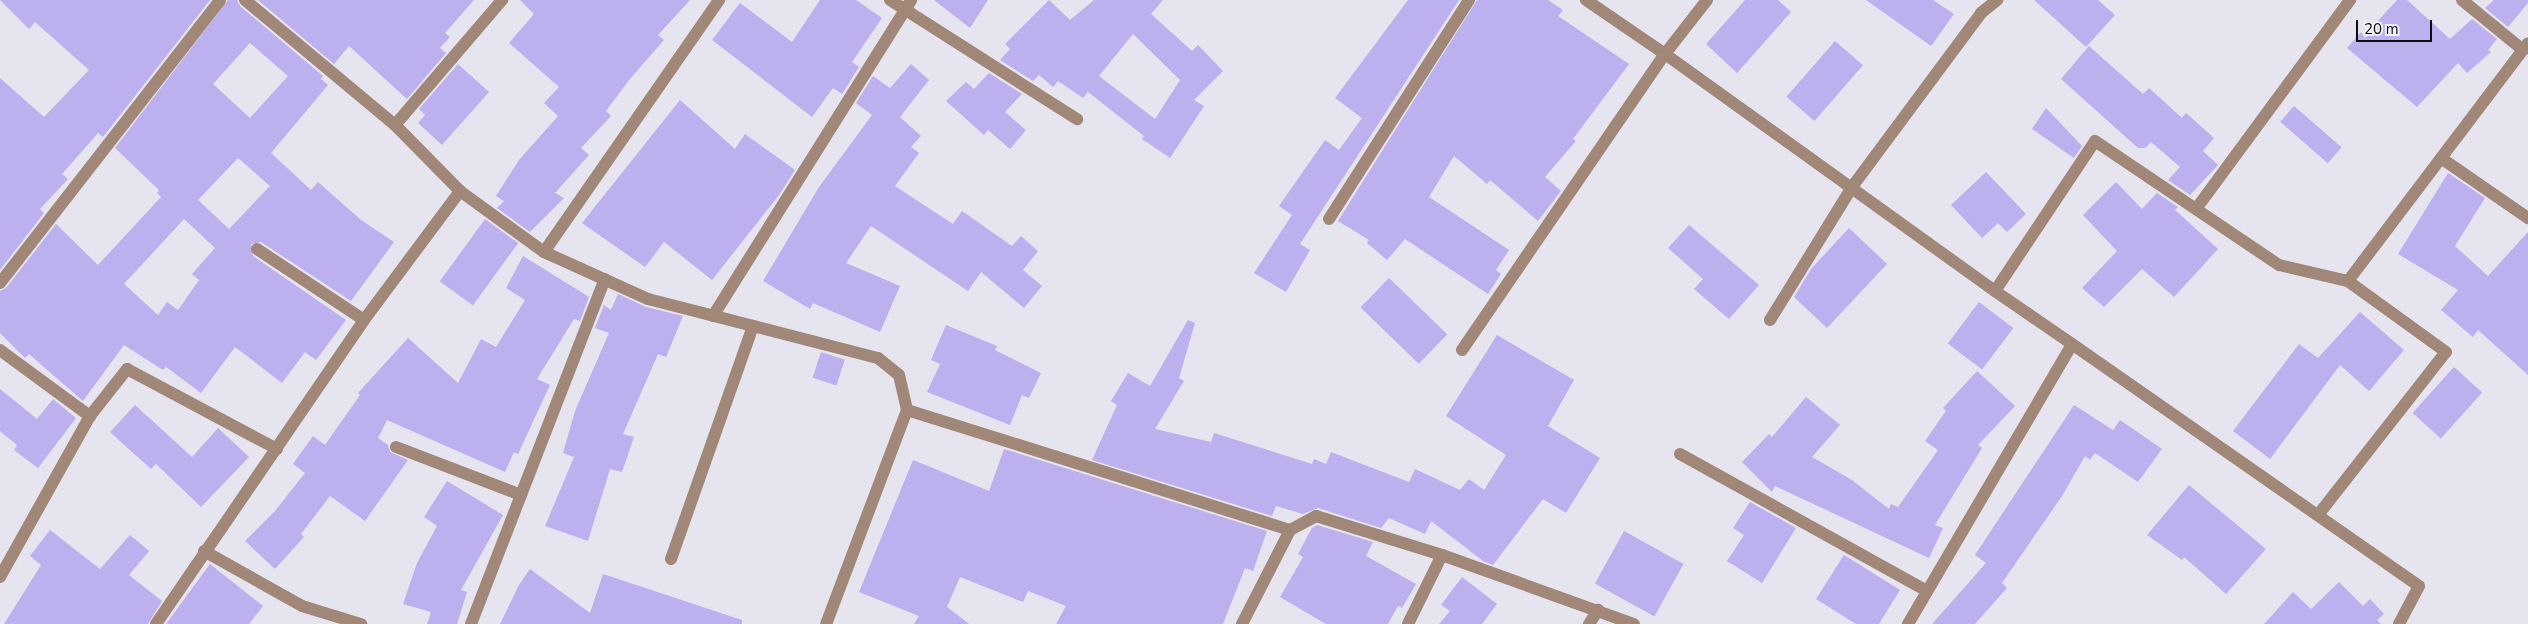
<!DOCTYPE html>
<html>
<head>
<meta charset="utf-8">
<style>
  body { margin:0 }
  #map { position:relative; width:2528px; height:624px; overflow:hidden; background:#e6e4ee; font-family:"Nunito Sans",sans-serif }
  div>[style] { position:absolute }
  .building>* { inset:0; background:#bcb0ef; transform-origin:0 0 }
  .minor>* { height:12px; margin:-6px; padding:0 6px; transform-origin:6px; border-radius:6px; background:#a18777 }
  .tertiary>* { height:12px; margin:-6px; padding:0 6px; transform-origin:6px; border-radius:6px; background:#a18777 }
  span { translate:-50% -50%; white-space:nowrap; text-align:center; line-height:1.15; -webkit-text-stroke:5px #f3f2fb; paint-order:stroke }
  .scale { position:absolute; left:2356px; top:20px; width:76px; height:22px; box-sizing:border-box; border:2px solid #0d0c0f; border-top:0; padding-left:6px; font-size:15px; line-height:18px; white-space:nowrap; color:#0d0c0f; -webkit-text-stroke:4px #f3f2fb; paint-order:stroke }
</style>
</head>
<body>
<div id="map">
  <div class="building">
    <i style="clip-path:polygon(0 0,210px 0,103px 137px,98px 133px,62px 174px,68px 179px,40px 209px,44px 213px,0 270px,0 78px,44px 117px,89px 70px,35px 22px,29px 29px)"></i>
    <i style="clip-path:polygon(evenodd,228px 0,237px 0,240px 6px,323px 76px,321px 79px,328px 85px,271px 153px,311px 190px,318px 182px,361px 220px,394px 242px,351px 301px,261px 242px,251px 244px,253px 256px,346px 320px,316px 360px,305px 352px,282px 383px,235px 347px,201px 393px,166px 367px,163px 370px,124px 345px,83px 401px,29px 354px,25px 358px,0 333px,0 291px,6px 288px,56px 224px,98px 265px,161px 197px,157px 193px,159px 190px,115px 148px,228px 0,250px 43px,288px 76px,250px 118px,213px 84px,250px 43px,228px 0,238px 158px,270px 186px,229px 229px,198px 200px,238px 158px,228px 0,184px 219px,215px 248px,192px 274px,199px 280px,178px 310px,167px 302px,158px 315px,124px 284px,184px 219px)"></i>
    <i style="clip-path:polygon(258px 0,474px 0,445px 33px,450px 37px,440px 48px,446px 53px,407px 99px,349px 46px,334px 64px)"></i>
    <i style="clip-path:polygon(520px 0,690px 0,658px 35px,664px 40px,629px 80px,606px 111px,611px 116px,581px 148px,589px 155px,555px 193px,564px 198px,530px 232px,497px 208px,504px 201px,496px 196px,519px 160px,558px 116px,544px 103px,559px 87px,509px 43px,534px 14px)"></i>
    <i style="clip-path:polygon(820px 0,856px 0,882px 18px,852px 62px,859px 67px,842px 94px,833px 88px,812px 117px,712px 40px,740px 3px,792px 42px)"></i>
    <i style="clip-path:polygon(934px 0,988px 0,970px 28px)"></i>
    <i style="clip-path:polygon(evenodd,1049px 0,1070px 20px,1094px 0,1163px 0,1151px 14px,1192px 51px,1198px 45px,1223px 71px,1194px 100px,1204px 106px,1170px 158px,1142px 139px,1144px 136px,1088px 92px,1083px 98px,1058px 81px,1053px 87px,1039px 75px,1033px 81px,1000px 60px,1010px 49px,1005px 44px,1049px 0,1133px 34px,1180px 80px,1155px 119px,1099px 76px,1133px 34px)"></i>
    <i style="clip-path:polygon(1408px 0,1459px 0,1300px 244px,1310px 250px,1286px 292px,1254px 273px,1292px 215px,1279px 206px,1325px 140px,1339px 150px,1362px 118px,1335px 98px)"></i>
    <i style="clip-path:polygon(1477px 0,1548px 0,1563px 10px,1558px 16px,1629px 64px,1573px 139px,1576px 141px,1545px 177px,1561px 191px,1538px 221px,1490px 180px,1487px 184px,1454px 156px,1429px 197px,1509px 250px,1496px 270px,1501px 274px,1488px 294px,1405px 239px,1387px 260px,1367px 243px,1369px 240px,1338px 221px)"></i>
    <i style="clip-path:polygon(1745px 0,1778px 0,1791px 12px,1737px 73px,1706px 44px)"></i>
    <i style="clip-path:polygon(1866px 0,1933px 0,1954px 14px,1931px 46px)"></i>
    <i style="clip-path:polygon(2034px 0,2098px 0,2115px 15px,2086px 47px)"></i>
    <i style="clip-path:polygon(2397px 0,2407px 0,2450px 39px,2472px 19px,2497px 39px,2488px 50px,2491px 52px,2467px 73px,2458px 63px,2417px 107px,2347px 48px,2361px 32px,2364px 36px)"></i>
    <i style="clip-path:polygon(2494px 0,2528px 0,2528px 3px,2508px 27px,2485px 8px)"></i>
    <i style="left:1835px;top:41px;width:37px;height:74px;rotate:41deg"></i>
    <i style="clip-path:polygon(2089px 46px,2143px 94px,2149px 88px,2182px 118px,2186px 113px,2214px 138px,2203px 151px,2218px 165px,2190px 195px,2168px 180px,2180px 167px,2151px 142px,2145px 148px,2138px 148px,2061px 79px)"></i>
    <i style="clip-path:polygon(458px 64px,489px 92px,442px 145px,418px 123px,425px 115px,419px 109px)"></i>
    <i style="clip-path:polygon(911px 64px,929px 80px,900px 117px,921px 136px,911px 147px,919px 153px,895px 186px,953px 224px,962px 211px,1012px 246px,1021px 236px,1038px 251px,1023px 270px,1042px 286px,1024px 308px,981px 272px,968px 291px,871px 226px,846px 263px,900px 286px,880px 332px,813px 303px,810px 309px,763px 281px,819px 187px,872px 115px,856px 103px,873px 76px,890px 88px)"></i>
    <i style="clip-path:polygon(989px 73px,1022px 94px,1005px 112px,1026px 130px,1010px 149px,988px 130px,984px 135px,946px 101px,966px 82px,974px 89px)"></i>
    <i style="clip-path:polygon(680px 100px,735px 149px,745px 134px,795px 170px,779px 195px,712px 280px,664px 242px,645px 267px,582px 223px)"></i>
    <i style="left:2294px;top:106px;width:63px;height:21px;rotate:41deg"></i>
    <i style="clip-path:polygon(2046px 108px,2082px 146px,2074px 158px,2032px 129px)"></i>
    <i style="clip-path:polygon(1986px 172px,2026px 214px,2007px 232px,1998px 223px,1982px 238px,1951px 205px)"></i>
    <i style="clip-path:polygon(2448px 173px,2485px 198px,2455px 246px,2488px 276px,2528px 232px,2528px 375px,2478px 330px,2473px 337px,2441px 310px,2458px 290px,2398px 254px)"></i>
    <i style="clip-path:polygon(2116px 182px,2142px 209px,2157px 193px,2178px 207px,2175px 210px,2218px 249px,2174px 297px,2142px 269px,2104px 307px,2082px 288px,2117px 251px,2083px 215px)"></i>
    <i style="left:485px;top:219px;width:41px;height:77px;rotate:36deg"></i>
    <i style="clip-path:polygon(1689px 225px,1759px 285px,1729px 319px,1694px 289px,1703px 279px,1668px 248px)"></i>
    <i style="clip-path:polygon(1849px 228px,1887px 264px,1827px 328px,1794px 297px,1811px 269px)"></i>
    <i style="clip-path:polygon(523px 256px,589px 297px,580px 321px,574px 319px,537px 379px,550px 385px,518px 454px,514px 452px,505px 472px,387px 420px,378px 438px,388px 445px,390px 452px,408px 460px,365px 521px,330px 496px,301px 534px,304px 537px,275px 569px,245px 541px,275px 511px,305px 473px,293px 464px,313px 436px,325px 445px,360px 395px,358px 393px,408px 338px,458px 383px,481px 339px,496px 347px,525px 300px,506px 288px)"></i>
    <i style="left:1389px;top:278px;width:81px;height:41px;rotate:44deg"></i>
    <i style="clip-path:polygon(618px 294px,646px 307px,683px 316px,666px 357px,658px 354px,623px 434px,634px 437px,622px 472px,610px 469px,588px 541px,545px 526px,574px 457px,563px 453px,575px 411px,609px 333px,595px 328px,604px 305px,611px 310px)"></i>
    <i style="left:1979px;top:302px;width:43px;height:52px;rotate:37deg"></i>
    <i style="clip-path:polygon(2360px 312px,2404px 350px,2369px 391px,2340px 365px,2270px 459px,2233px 431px,2299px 344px,2318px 358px)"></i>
    <i style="clip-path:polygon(1188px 320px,1195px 323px,1179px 378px,1184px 381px,1155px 429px,1211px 442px,1214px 433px,1312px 464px,1314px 459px,1326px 464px,1331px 452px,1409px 482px,1415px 469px,1460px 490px,1469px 479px,1484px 490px,1506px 455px,1446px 416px,1497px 335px,1574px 380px,1548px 426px,1600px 458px,1566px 513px,1543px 499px,1493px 565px,1483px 561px,1431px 521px,1425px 534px,1389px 518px,1381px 528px,1318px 508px,1303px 514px,1276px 506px,1272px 516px,1092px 460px,1117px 405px,1111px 401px,1128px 373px,1150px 386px)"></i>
    <i style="clip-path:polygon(946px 325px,997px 346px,995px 350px,1041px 373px,1029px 398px,1022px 395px,1010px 425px,927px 392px,940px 364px,931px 360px)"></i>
    <i style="left:821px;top:352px;width:25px;height:27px;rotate:18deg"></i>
    <i style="left:2454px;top:367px;width:38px;height:62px;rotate:42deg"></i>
    <i style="clip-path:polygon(1977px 371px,2015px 406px,1978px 445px,1982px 448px,1935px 525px,1943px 528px,1929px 558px,1775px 486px,1772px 492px,1742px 462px,1769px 434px,1772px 437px,1806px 397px,1840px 425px,1812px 457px,1852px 480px,1889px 509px,1891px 504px,1898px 507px,1938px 450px,1925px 441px,1946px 411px,1943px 408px)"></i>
    <i style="clip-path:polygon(0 389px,37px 419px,53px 399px,76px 418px,38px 468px,14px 450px,17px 445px,0 431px)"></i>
    <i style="clip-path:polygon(135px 405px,192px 457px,218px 428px,249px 457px,201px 507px,156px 464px,151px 469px,110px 432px)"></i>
    <i style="clip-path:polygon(2074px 405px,2113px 430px,2120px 420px,2162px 449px,2138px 482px,2095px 453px,2090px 460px,2085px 456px,2062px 496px,2002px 583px,2007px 588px,1975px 624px,1932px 624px,1986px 563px,1975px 555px)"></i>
    <i style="clip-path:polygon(1004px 449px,1267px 531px,1253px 571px,1245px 568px,1223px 624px,1056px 624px,1066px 606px,1028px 591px,1023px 602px,960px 577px,947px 607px,969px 624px,914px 624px,919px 616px,859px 592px,913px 460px,989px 491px)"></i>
    <i style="clip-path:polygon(447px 481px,503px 515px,461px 590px,467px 592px,457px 624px,427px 624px,431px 612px,403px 604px,417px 563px,437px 526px,424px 517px)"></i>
    <i style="clip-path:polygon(2189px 485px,2266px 549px,2226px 594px,2184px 557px,2182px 560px,2147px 535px)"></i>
    <i style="clip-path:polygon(1750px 502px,1796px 528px,1762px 583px,1727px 561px,1744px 535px,1733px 528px)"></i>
    <i style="clip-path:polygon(1317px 525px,1373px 542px,1366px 556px,1416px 584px,1402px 608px,1398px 606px,1388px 624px,1326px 624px,1280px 597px,1303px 557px,1298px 554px,1312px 528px)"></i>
    <i style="clip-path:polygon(50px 530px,100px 569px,130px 535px,149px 551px,129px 575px,162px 601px,148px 624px,4px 624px,41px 565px,30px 556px)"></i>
    <i style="left:1624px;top:531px;width:68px;height:60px;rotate:29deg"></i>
    <i style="clip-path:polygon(1844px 555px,1900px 590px,1879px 624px,1856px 624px,1816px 599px)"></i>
    <i style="clip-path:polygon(210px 564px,263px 606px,249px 624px,166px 624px)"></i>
    <i style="clip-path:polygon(530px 569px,590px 613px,603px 574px,742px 620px,742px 624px,500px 624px,519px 585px)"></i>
    <i style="clip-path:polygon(1462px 577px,1497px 604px,1482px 624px,1439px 624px,1450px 611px,1441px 605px)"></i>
    <i style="clip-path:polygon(2339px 582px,2363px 606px,2370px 599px,2384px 614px,2377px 620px,2381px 624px,2264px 624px,2293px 592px,2311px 609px)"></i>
  </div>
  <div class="minor">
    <i style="left:890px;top:0;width:222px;rotate:32.5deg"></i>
    <i style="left:1707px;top:0;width:68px;rotate:127.9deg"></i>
    <i style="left:1665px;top:54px;width:406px;rotate:35.7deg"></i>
    <i style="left:2462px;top:0;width:79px;rotate:39.3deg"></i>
    <i style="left:395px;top:125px;width:165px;rotate:-49.4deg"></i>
    <i style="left:2441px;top:158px;width:106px;rotate:34.6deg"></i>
    <i style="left:2196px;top:209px;width:260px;rotate:-53.6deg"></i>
    <i style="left:1329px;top:219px;width:260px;rotate:-57.4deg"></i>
    <i style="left:257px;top:249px;width:128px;rotate:33.6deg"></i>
    <i style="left:544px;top:252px;width:307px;rotate:-55.2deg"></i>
    <i style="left:0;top:283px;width:358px;rotate:-52.1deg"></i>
    <i style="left:713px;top:316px;width:373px;rotate:-57.9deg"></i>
    <i style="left:1770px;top:320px;width:156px;rotate:-58.3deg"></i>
    <i style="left:1852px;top:187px;width:217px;rotate:-53.4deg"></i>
    <i style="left:1981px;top:13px;width:21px;rotate:-39deg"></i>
    <i style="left:2072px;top:344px;width:423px;rotate:34.9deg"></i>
    <i style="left:2419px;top:586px;width:43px;rotate:117.8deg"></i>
    <i style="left:0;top:350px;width:112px;rotate:36.3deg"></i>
    <i style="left:1462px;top:350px;width:359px;rotate:-55.6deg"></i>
    <i style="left:1665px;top:54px;width:96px;rotate:-145.6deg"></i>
    <i style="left:907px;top:410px;width:401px;rotate:17.4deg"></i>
    <i style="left:1290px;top:530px;width:30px;rotate:-28deg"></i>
    <i style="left:1316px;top:516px;width:132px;rotate:17.2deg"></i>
    <i style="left:1442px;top:555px;width:204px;rotate:19.8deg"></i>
    <i style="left:396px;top:447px;width:134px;rotate:21deg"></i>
    <i style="left:1680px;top:454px;width:282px;rotate:29deg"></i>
    <i style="left:2318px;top:515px;width:207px;rotate:-51.9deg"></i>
    <i style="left:2446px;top:352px;width:121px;rotate:-144.1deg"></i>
    <i style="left:204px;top:551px;width:112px;rotate:29.3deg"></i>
    <i style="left:302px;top:606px;width:62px;rotate:17deg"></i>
    <i style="left:671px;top:559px;width:247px;rotate:-70.6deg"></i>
    <i style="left:0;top:577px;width:184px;rotate:-60.8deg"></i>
    <i style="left:90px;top:416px;width:60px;rotate:-51.8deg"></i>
    <i style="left:127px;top:369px;width:170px;rotate:28.1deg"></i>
    <i style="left:156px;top:624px;width:368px;rotate:-55.6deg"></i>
    <i style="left:364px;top:320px;width:161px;rotate:-53.3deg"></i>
    <i style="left:471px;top:624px;width:370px;rotate:-68.8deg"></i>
    <i style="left:1242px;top:624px;width:106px;rotate:-62.9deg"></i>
    <i style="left:1408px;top:624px;width:77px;rotate:-63.8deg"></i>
    <i style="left:1589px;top:624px;width:17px;rotate:-57deg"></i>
    <i style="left:1908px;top:624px;width:324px;rotate:-59.6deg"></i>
    <i style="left:2072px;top:344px;width:93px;rotate:-145.5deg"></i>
    <i style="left:1995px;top:291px;width:180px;rotate:-56.3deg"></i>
    <i style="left:2095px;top:141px;width:222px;rotate:34deg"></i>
    <i style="left:2279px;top:265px;width:71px;rotate:13.1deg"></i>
    <i style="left:2348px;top:281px;width:298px;rotate:-52.9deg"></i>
  </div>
  <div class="tertiary">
    <i style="left:245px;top:0;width:195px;rotate:39.8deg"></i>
    <i style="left:395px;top:125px;width:93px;rotate:45.4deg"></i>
    <i style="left:460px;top:191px;width:104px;rotate:36deg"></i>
    <i style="left:544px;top:252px;width:114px;rotate:24.3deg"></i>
    <i style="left:648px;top:299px;width:237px;rotate:14.4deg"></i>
    <i style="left:878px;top:358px;width:27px;rotate:39deg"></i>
    <i style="left:899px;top:375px;width:36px;rotate:77deg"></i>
    <i style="left:907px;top:410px;width:229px;rotate:110.7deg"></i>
  </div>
  <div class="scale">20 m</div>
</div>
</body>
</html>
